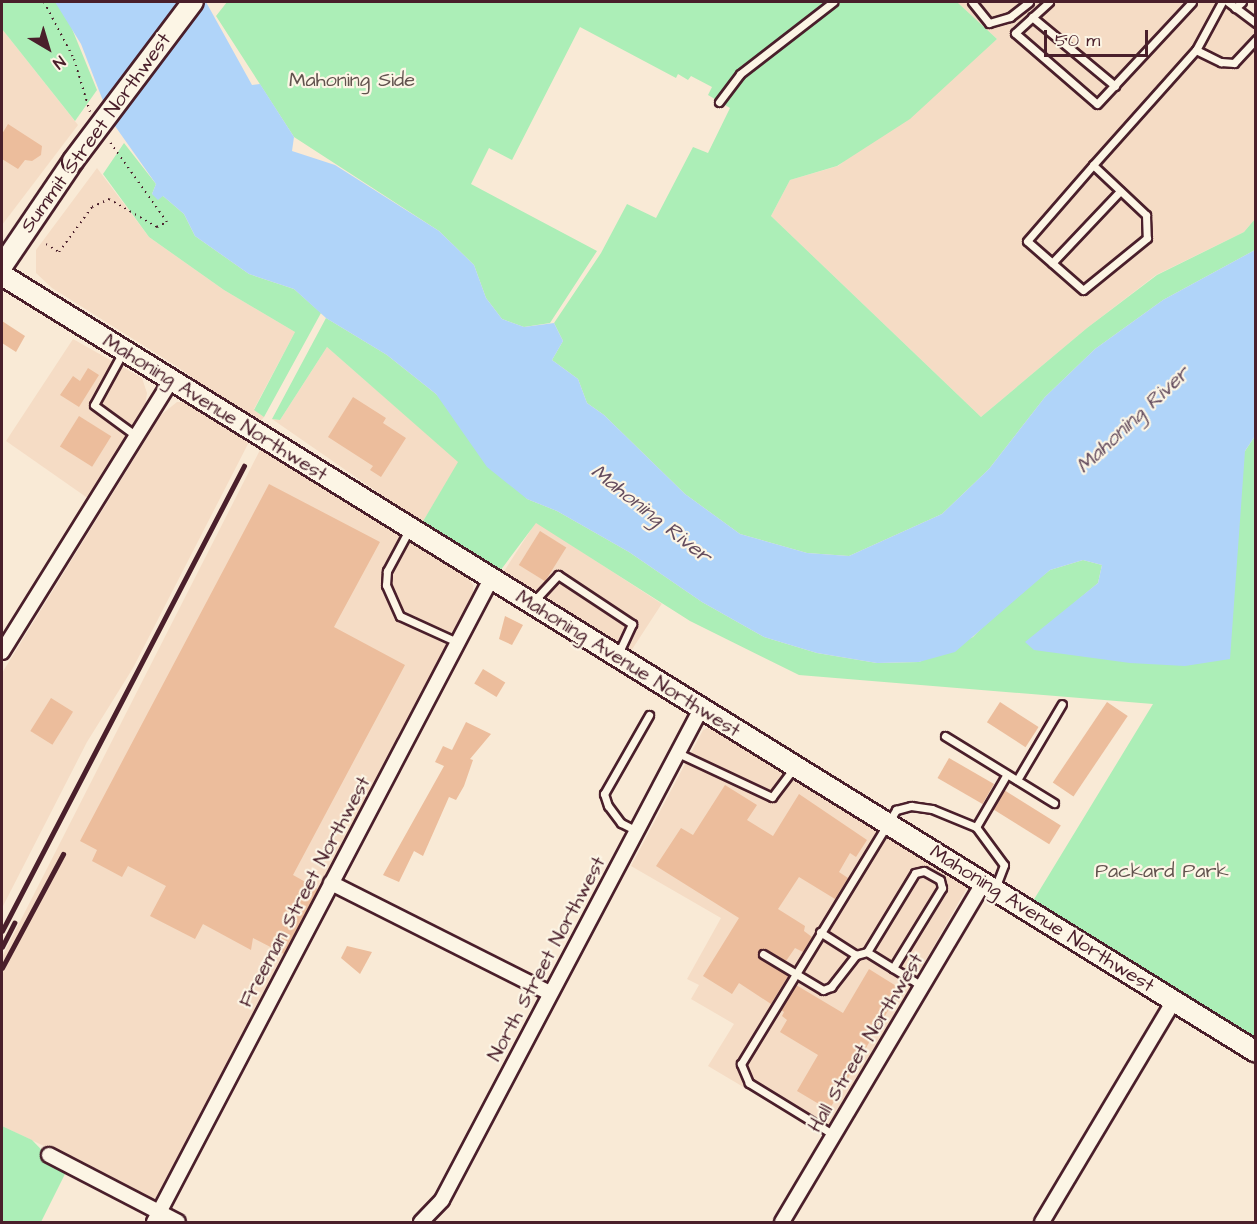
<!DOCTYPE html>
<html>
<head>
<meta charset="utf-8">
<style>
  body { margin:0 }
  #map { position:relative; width:1257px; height:1224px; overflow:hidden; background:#f9ead6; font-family:"Architects Daughter",sans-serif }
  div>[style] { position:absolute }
  .built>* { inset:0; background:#f5dcc5; transform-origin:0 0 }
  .green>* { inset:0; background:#aceeb7 }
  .water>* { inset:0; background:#b0d4f9 }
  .building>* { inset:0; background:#ecbd9c; transform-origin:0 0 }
  .path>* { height:2px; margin-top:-1px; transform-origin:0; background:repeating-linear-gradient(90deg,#4a1f2b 0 1.5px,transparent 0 6px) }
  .roads { filter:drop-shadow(2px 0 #4a1f2b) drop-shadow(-2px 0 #4a1f2b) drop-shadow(0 2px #4a1f2b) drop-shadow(0 -2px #4a1f2b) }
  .lane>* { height:7px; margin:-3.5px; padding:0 3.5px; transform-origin:3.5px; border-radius:3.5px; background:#fcf5e5 }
  .street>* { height:14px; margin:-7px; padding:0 7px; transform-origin:7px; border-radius:7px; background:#fcf5e5 }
  .secondary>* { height:20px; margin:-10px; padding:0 10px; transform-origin:10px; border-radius:10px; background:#fcf5e5 }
  .rail>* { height:4.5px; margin:-2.25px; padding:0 2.25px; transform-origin:2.25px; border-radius:2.25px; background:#4a1f2b }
  .bridges { filter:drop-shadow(2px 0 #4a1f2b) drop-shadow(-2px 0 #4a1f2b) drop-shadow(0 2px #4a1f2b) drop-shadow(0 -2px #4a1f2b) }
  .secondary-bridge>* { height:20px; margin:-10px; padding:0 10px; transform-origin:10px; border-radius:10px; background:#fcf5e5 }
  span { translate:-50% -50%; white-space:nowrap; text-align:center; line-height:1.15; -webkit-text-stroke:4.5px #fcf5e5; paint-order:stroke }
  .park-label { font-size:20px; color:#62534e }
  .street-label { font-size:20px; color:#4a1f2b }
  .water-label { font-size:21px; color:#644c5e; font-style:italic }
  .frame { position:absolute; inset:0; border:3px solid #4a1f2b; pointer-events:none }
  .north { position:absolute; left:18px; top:18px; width:60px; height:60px; -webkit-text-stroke:4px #fcf5e5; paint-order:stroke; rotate:142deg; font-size:16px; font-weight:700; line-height:24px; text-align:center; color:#4a1f2b }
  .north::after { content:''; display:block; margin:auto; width:21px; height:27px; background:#4a1f2b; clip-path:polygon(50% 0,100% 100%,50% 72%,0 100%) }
  .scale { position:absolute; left:1044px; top:30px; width:104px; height:27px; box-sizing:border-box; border:3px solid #4a1f2b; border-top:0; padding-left:8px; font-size:18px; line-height:21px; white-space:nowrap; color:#4a1f2b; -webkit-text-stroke:4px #fcf5e5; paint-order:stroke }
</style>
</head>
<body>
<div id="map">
  <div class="built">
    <i style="clip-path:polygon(957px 2px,1217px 2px,1255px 27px,1255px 219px,1244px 232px,1156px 275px,1087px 328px,981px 417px,771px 216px,790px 180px,838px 166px,997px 39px)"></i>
    <i style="clip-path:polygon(2px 29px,78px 125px,2px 225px)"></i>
    <i style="clip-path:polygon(97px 168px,149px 237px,224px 290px,295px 332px,254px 409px,264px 417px,258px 424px,176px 366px,52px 288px,36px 273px,36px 250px)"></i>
    <i style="clip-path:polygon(73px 339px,142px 378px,147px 393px,145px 406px,89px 499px,6px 441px)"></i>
    <i style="clip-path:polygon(327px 347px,459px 462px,422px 523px,272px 419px,280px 420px)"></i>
    <i style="clip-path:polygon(177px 402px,184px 402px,250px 440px,133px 668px,87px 742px,2px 908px,2px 673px,161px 415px)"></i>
    <i style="clip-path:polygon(261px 448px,467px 577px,473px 585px,473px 597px,161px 1195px,155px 1199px,2px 1126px,2px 957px)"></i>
    <i style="left:536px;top:522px;width:150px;height:61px;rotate:33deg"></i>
    <i style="clip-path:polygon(712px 726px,968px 886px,826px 1136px,708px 1066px,734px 1024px,691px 999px,699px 985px,687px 979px,721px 918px,631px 866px,703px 730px)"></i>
  </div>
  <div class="green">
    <i style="clip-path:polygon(2px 2px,55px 2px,66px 14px,97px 90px,75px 121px,2px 29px)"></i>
    <i style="clip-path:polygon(227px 2px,957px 2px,997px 39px,910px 119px,837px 166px,790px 180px,771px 216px,981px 417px,1087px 328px,1157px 275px,1244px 232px,1255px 219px,1255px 250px,1163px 300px,1095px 349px,1045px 397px,989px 469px,942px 514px,849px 556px,807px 553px,740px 534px,685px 494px,604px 415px,587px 403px,578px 379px,552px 360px,563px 341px,554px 323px,601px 253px,627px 204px,656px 218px,693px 147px,708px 153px,730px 108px,708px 95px,712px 87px,691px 76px,688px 80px,678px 74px,676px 78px,580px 27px,512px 160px,489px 148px,471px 184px,597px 251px,550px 323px,524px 327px,502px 319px,486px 298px,474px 265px,439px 231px,294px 137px,216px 16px)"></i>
    <i style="clip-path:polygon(124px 143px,156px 184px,152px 194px,163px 196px,184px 214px,195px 236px,249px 274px,294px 289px,321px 313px,264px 417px,254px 410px,295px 332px,224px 290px,149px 237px,103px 174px)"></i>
    <i style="clip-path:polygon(326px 318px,387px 355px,436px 394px,527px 499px,557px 511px,629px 552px,702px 602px,764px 637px,817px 653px,877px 663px,919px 662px,973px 637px,999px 610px,1050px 570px,1083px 560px,1102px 565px,1098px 583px,1067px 609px,1034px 650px,1245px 451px,1255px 436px,1255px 1039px,1033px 901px,1153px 704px,799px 675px,690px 621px,536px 523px,500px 571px,422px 523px,458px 462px,327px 347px,280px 420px,272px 419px)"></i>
    <i style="clip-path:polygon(2px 1126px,32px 1140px,65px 1174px,41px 1222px,2px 1222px)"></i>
  </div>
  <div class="water">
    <i style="clip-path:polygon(55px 2px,206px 2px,252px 85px,260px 84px,294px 137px,292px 151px,335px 165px,439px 231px,474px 265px,486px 298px,502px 319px,524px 327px,554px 323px,563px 341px,552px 360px,578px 379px,587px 403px,604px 415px,685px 494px,740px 534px,807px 553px,849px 556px,942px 514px,989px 469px,1045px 397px,1095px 349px,1163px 300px,1255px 250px,1255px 436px,1245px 451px,1230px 659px,1185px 666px,1130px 663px,1034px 650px,1025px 642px,1098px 583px,1102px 565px,1083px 560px,1050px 570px,955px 652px,919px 662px,877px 663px,817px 653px,764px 637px,702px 602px,629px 552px,557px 511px,527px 499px,487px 467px,436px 394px,387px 355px,326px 318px,294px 289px,249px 274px,195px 236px,184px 214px,163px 196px,158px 200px,152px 194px,156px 184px,110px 119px,81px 44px)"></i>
  </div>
  <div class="building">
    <i style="clip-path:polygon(8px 124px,42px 146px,41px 155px,32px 161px,25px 160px,18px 169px,2px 159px,2px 134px)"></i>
    <i style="clip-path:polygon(2px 321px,25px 336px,16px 352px,2px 343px)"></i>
    <i style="clip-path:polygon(88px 368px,99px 375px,79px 407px,60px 395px,73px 376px,80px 381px)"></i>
    <i style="clip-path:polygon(353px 397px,386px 418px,383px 423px,406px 438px,381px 477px,370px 470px,373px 466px,328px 437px)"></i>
    <i style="left:79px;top:416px;width:38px;height:36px;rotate:32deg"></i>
    <i style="clip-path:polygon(269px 484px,380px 542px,334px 627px,405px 665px,293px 875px,318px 889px,284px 954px,253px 938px,251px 950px,203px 924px,195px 939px,150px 916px,166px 886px,128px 866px,122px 877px,92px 861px,97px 850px,80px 841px)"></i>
    <i style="left:540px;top:531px;width:31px;height:40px;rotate:32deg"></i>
    <i style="clip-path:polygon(505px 616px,523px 625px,512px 645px,499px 639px)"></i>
    <i style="left:483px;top:669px;width:26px;height:17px;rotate:31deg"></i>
    <i style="left:51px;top:698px;width:26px;height:39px;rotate:32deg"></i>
    <i style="left:1000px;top:702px;width:46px;height:24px;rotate:33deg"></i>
    <i style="left:1107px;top:702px;width:25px;height:97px;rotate:34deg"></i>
    <i style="clip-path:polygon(466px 722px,491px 734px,470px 759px,473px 760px,464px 786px,456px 800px,449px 797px,423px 856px,414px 851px,399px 882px,383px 875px,444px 766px,435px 762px,443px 746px,452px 750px)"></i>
    <i style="left:949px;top:758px;width:52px;height:23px;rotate:30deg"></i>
    <i style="clip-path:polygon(725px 785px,757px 805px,747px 820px,773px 836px,799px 794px,867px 840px,856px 857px,850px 853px,839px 872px,848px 878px,835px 899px,799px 877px,778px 909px,805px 926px,804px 931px,812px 937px,803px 952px,795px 948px,786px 961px,765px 949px,759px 951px,760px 958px,788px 976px,771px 1004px,739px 983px,732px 994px,703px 976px,739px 918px,656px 866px,681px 828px,693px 835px)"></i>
    <i style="left:1004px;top:790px;width:67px;height:22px;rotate:32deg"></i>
    <i style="clip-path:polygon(347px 946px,372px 952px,360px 974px,341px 958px)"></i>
    <i style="clip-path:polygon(869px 969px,901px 989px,829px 1110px,797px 1091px,818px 1055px,780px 1032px,787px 1020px,782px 1016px,784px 1012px,781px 1010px,796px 985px,843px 1013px)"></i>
  </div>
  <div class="path">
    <i style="left:44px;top:2px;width:64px;rotate:62.2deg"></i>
    <i style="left:74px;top:59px;width:55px;rotate:73.2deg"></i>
    <i style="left:46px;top:244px;width:15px;rotate:32deg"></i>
    <i style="left:59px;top:252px;width:56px;rotate:-53.7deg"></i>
    <i style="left:92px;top:207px;width:19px;rotate:-25deg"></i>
    <i style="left:109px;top:199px;width:56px;rotate:30.3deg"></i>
    <i style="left:157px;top:227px;width:11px;rotate:-27deg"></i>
    <i style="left:167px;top:222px;width:98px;rotate:-125.5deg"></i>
  </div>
  <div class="roads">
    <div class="lane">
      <i style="left:972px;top:2px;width:27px;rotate:51deg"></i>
      <i style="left:989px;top:23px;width:22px;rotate:-16deg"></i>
      <i style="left:1010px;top:17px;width:24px;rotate:-38deg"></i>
      <i style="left:1049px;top:2px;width:46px;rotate:137.6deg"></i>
      <i style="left:1015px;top:33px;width:108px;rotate:40.9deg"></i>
      <i style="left:1097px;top:104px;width:139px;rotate:-47deg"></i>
      <i style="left:1228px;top:2px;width:35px;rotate:37deg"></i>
      <i style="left:1235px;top:8px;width:9px;rotate:-41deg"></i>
      <i style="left:1032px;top:17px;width:108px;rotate:39.7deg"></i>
      <i style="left:1196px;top:50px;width:55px;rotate:-61.6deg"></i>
      <i style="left:719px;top:102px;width:35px;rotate:-53deg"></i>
      <i style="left:740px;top:74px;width:118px;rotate:-37.7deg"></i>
      <i style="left:1093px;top:165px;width:73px;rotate:43.3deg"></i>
      <i style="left:1146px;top:215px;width:23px;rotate:88deg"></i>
      <i style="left:1147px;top:238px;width:82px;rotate:140.9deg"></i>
      <i style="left:1083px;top:290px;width:74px;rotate:-138.8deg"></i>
      <i style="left:1027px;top:241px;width:101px;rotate:-49deg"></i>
      <i style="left:1093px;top:165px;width:154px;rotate:-48.2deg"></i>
      <i style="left:1196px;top:50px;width:28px;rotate:26deg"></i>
      <i style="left:1221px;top:62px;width:13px;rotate:4deg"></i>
      <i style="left:1234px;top:63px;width:33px;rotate:-47deg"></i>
      <i style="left:1052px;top:263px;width:99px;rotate:-46.6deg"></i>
      <i style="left:123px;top:352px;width:60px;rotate:118.7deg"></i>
      <i style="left:94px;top:405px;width:51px;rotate:36.2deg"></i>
      <i style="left:409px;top:530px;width:47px;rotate:118.2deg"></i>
      <i style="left:387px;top:571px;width:14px;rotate:94deg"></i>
      <i style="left:386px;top:585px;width:34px;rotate:66deg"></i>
      <i style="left:400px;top:616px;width:63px;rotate:24.5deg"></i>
      <i style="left:533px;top:602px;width:37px;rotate:-47deg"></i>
      <i style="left:558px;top:575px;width:89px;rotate:33.5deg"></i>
      <i style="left:632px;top:624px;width:33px;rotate:115deg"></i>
      <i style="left:945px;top:736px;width:128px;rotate:31.6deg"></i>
      <i style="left:678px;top:753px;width:104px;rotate:25.1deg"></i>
      <i style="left:772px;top:797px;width:35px;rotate:-53deg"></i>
      <i style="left:1017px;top:780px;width:88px;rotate:-59.4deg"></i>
      <i style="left:976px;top:827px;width:61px;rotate:-59.7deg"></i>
      <i style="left:637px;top:831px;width:18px;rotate:-153deg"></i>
      <i style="left:621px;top:823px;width:21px;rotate:-127deg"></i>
      <i style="left:608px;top:806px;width:13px;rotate:-108deg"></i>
      <i style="left:604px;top:794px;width:91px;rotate:-60.3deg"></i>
      <i style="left:820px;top:932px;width:43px;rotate:32.6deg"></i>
      <i style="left:867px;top:952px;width:92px;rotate:-58.7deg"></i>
      <i style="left:915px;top:873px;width:9px;rotate:-13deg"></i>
      <i style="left:924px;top:871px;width:18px;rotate:29deg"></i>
      <i style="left:940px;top:880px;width:8px;rotate:76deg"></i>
      <i style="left:942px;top:888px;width:94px;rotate:121.5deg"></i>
      <i style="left:763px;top:954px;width:70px;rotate:31deg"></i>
      <i style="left:823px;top:990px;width:9px;rotate:-21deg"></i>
      <i style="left:831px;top:987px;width:41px;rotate:-52deg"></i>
      <i style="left:856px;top:955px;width:11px;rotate:-15deg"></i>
      <i style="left:867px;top:952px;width:65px;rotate:31.7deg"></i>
      <i style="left:834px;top:1135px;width:100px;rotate:-148.5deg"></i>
      <i style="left:749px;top:1083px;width:21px;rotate:-113deg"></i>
      <i style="left:741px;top:1064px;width:298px;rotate:-58.6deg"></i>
      <i style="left:896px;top:810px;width:16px;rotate:-15deg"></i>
      <i style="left:911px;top:806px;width:21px;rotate:8deg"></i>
      <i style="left:932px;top:809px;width:48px;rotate:22.2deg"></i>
      <i style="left:976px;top:827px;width:47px;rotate:53.6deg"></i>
      <i style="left:1004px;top:865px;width:26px;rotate:111deg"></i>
    </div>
    <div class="street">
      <i style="left:2px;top:652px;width:320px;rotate:-58.1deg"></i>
      <i style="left:331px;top:883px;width:245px;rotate:26.7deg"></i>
      <i style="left:49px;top:1155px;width:145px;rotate:27.4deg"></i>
      <i style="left:154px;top:1222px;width:726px;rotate:-62.34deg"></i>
      <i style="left:421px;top:1222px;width:30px;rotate:-46deg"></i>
      <i style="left:442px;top:1200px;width:555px;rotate:-62.19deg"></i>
      <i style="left:782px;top:1222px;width:393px;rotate:-59.3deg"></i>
      <i style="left:1042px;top:1222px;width:257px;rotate:-59.2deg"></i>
    </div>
    <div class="secondary">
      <i style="left:2px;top:266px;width:127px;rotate:-55.9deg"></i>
      <i style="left:2px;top:275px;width:1475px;rotate:31.78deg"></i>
    </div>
  </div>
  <div class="rail">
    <i style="left:2px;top:931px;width:524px;rotate:-62.51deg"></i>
    <i style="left:2px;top:947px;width:27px;rotate:-63deg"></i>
    <i style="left:2px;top:968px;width:129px;rotate:-61.8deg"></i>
  </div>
  <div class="bridges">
    <div class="secondary-bridge">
      <i style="left:73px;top:161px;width:199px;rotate:-53deg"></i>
    </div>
  </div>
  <div class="park-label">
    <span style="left:352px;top:80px">Mahoning Side</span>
    <span style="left:1162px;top:871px">Packard Park</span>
  </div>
  <div class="street-label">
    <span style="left:96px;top:133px;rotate:-54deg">Summit Street Northwest</span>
    <span style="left:215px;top:408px;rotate:32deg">Mahoning Avenue Northwest</span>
    <span style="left:628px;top:664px;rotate:32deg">Mahoning Avenue Northwest</span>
    <span style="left:305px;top:892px;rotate:-62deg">Freeman Street Northwest</span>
    <span style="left:1042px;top:919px;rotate:32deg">Mahoning Avenue Northwest</span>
    <span style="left:547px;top:959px;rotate:-62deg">North Street Northwest</span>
    <span style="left:866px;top:1043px;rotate:-59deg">Hall Street Northwest</span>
  </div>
  <div class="water-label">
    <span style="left:1133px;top:420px;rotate:-43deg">Mahoning River</span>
    <span style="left:651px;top:514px;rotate:38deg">Mahoning River</span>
  </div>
  <div class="frame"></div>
  <div class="north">N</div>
  <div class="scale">50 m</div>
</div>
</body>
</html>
